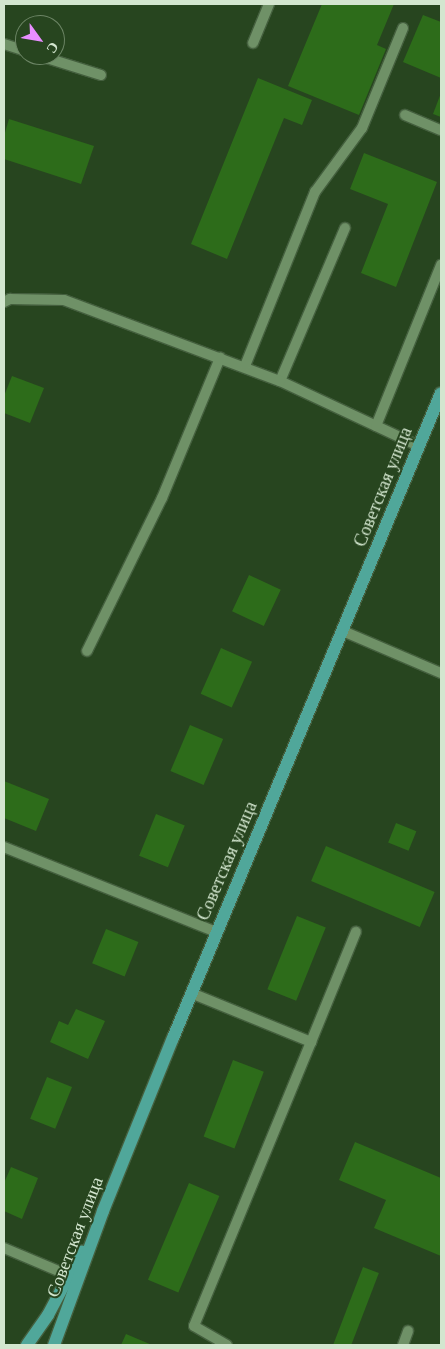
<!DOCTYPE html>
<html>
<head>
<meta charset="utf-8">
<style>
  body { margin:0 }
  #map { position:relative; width:445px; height:1349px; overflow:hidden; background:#27451f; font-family:"Times New Roman",serif }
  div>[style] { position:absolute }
  .building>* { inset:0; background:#2d6c1a; transform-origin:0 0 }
  .roads { filter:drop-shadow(1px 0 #445f3e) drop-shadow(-1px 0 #445f3e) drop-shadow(0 1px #445f3e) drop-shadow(0 -1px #445f3e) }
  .service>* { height:10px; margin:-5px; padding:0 5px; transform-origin:5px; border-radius:5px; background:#6f9167 }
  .primary>* { height:12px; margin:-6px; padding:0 6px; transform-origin:6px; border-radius:6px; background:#50a79a }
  span { translate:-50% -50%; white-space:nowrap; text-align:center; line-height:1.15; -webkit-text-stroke:4px #27451f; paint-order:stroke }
  .street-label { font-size:18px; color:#d3e6cf }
  .frame { position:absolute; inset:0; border:5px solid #d3e6cf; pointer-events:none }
  .north { position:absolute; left:15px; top:15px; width:50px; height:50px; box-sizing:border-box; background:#27451f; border:1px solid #6c8565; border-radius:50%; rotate:122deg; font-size:14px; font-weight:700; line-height:20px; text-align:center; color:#d3e6cf }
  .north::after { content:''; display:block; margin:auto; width:18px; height:22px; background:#e88eff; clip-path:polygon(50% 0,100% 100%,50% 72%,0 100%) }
</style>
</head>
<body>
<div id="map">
  <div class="building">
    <i style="clip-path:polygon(322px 4px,394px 4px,377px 45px,386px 49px,359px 115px,288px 86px)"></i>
    <i style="clip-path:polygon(423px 15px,441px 22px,441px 78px,403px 62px)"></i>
    <i style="clip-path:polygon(258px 78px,312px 100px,302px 125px,284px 118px,227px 259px,191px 244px)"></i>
    <i style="clip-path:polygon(441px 93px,441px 117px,433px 114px)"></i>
    <i style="clip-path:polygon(9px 119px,94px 146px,81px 184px,4px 159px,4px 136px)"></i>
    <i style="clip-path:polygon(364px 153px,437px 182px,396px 287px,361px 273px,388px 204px,350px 189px)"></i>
    <i style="clip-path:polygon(12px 376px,44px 388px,30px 423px,4px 413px,4px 396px)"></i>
    <i style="left:249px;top:575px;width:35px;height:40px;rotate:25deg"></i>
    <i style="left:221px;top:648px;width:34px;height:50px;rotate:24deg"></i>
    <i style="left:190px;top:725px;width:36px;height:50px;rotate:23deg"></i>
    <i style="clip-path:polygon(4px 781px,49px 799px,36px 831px,4px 818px)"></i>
    <i style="left:156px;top:814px;width:31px;height:45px;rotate:22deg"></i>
    <i style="left:396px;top:823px;width:22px;height:21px;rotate:22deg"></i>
    <i style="left:326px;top:846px;width:118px;height:38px;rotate:23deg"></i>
    <i style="left:297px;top:916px;width:31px;height:79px;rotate:22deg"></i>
    <i style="left:106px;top:929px;width:35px;height:37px;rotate:22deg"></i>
    <i style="clip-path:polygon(76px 1009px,105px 1021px,88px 1059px,50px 1042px,59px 1021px,68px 1025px)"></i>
    <i style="left:233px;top:1060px;width:33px;height:82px;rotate:21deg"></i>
    <i style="left:47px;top:1077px;width:27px;height:45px;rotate:22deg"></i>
    <i style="clip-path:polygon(355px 1142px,441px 1178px,441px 1256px,374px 1228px,386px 1200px,339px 1180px)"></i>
    <i style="clip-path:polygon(11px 1167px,38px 1178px,22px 1219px,4px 1211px,4px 1183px)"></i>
    <i style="left:189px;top:1183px;width:33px;height:105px;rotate:23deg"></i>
    <i style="left:363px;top:1267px;width:17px;height:84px;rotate:21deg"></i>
    <i style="clip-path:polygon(126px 1334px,152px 1345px,121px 1345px)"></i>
  </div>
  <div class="roads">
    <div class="service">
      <i style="left:253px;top:43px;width:42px;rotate:-67.7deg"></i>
      <i style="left:4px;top:44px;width:22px;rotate:18deg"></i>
      <i style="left:37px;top:55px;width:67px;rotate:17.4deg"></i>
      <i style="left:405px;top:115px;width:39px;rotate:23deg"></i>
      <i style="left:345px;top:228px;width:166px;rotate:113deg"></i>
      <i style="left:280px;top:381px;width:153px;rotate:25.1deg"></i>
      <i style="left:4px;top:302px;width:7px;rotate:-27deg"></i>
      <i style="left:10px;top:299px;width:54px;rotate:1.1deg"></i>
      <i style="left:64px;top:300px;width:231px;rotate:20.6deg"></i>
      <i style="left:245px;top:366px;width:188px;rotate:-68.1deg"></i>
      <i style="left:315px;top:192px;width:79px;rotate:-53.7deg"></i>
      <i style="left:362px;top:128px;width:108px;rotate:-67.7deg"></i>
      <i style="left:376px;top:426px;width:174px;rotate:-68deg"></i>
      <i style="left:343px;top:631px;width:107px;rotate:23.2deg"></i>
      <i style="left:87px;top:651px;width:170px;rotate:-63.9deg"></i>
      <i style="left:162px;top:498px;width:152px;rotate:-67.5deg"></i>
      <i style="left:4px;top:847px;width:228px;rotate:21.8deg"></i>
      <i style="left:191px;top:993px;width:130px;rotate:22.2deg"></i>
      <i style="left:311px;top:1042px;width:307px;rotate:112.4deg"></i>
      <i style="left:194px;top:1326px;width:38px;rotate:30deg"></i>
      <i style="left:311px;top:1042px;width:119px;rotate:-67.8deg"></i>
      <i style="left:4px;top:1248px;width:69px;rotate:22.9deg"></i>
      <i style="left:403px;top:1345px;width:15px;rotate:-70deg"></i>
    </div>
    <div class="primary">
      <i style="left:27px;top:1345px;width:37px;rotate:-55deg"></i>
      <i style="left:48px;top:1315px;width:72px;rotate:-62deg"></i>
      <i style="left:54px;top:1345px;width:143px;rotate:-69.9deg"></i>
      <i style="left:103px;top:1211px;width:187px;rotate:-68deg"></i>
      <i style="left:173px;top:1038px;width:698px;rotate:-67.44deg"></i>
    </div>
  </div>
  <div class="street-label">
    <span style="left:383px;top:487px;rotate:-68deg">Советская улица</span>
    <span style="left:227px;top:861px;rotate:-67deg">Советская улица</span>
    <span style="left:75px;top:1237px;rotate:-69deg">Советская улица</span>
  </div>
  <div class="frame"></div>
  <div class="north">С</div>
</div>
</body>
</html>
